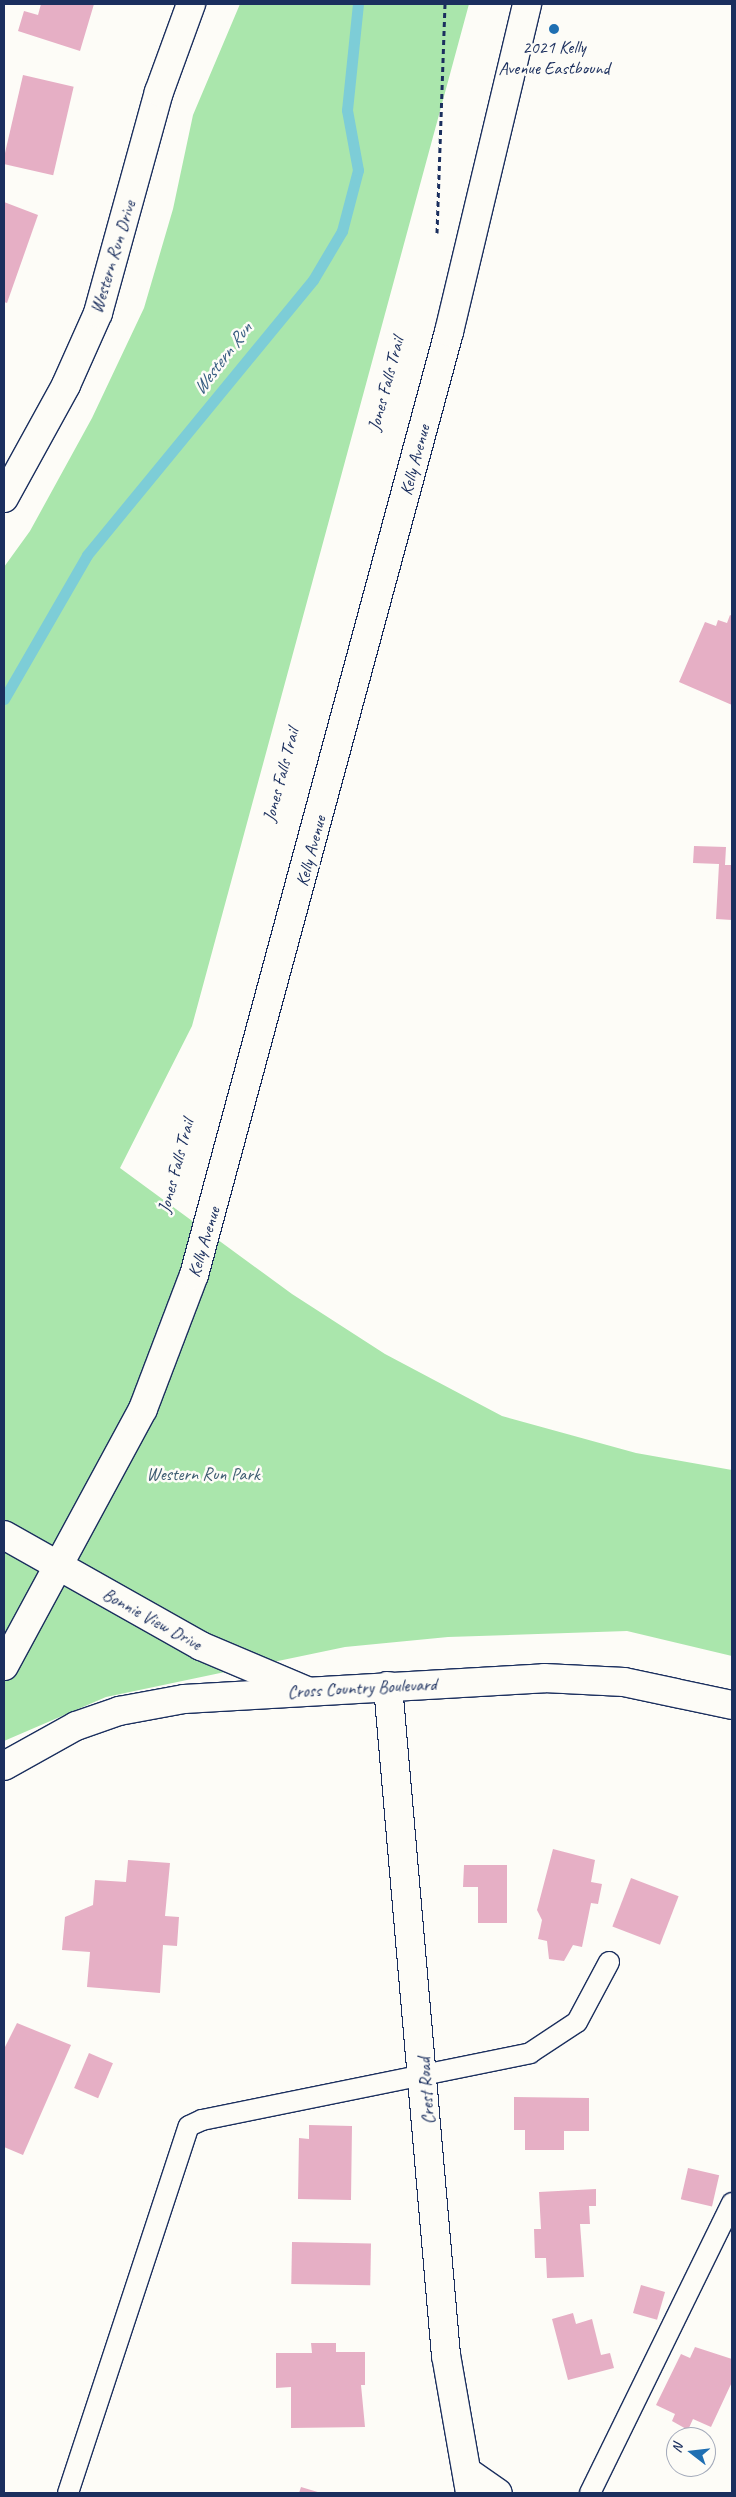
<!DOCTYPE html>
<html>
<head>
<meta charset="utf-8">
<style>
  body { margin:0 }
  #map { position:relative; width:736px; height:2497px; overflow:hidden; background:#fdfcf7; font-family:Caveat,sans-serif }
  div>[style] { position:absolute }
  .green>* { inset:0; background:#aae6ac }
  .stream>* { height:11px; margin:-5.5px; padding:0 5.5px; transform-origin:5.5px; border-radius:5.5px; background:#7dcdd7 }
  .building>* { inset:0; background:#e6afc5; transform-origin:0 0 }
  .path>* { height:3px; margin-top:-1.5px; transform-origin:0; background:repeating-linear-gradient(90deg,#1b2f5e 0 5px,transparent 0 9px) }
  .roads { filter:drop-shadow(1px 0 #1b2f5e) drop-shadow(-1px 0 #1b2f5e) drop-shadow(0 1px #1b2f5e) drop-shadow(0 -1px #1b2f5e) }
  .lane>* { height:20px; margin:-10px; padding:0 10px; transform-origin:10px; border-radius:10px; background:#fdfcf7 }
  .street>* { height:28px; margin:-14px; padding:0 14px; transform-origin:14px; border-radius:14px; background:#fdfcf7 }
  .secondary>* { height:28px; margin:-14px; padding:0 14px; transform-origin:14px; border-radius:14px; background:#fdfcf7 }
  .dots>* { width:14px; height:14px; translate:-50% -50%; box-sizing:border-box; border:2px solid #fdfcf7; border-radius:50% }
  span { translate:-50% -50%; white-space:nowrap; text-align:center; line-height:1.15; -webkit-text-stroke:5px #fdfcf7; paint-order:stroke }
  .poi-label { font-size:18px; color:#1b2f5e }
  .street-label { font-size:18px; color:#1b2f5e }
  .park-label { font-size:18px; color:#3f5d72 }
  .water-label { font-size:19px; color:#385e82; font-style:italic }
  .frame { position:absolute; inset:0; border:5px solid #1b2f5e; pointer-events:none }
  .north { position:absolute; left:666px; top:2427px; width:50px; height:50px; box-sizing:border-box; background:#fdfcf7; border:1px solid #a3aaba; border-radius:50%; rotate:286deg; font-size:14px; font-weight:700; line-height:20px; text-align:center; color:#1b2f5e }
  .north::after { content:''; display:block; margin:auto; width:18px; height:22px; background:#1f6fb2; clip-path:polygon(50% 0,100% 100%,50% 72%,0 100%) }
</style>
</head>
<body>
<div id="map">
  <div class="green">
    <i style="clip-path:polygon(240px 4px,469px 4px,192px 1026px,120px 1168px,292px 1294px,385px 1354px,502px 1416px,636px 1453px,732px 1470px,732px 1656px,627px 1631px,448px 1637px,345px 1647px,106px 1697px,4px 1741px,4px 567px,30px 531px,92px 418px,144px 308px,173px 209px,193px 115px)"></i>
  </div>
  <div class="stream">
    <i style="left:4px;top:699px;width:166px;rotate:-60deg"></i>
    <i style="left:87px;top:555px;width:356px;rotate:-50.6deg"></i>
    <i style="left:313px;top:280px;width:57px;rotate:-59.4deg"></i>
    <i style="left:342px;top:231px;width:63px;rotate:-75.3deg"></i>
    <i style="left:358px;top:170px;width:61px;rotate:-100.4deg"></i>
    <i style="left:347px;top:110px;width:107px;rotate:-84.1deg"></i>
  </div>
  <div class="building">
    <i style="clip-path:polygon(41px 4px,94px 4px,80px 51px,18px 31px,24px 11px,38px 15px)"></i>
    <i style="left:23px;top:75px;width:52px;height:91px;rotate:13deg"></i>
    <i style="clip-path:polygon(4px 202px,38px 215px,7px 303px,4px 302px)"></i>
    <i style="clip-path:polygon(730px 615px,732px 616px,732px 705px,679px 682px,705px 622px,716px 626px,718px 620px,727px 623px)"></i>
    <i style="clip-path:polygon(694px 846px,726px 847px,725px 865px,732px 865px,732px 920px,716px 919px,719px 864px,693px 863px)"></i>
    <i style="clip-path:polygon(553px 1849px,595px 1860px,591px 1882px,602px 1884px,598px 1904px,591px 1903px,582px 1947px,573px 1945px,564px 1961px,549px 1959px,547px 1941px,538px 1939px,542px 1920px,537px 1910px)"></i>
    <i style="clip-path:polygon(128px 1860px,170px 1863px,165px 1916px,179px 1917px,177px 1946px,163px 1945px,160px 1993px,87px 1987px,90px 1952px,62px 1950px,65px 1917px,93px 1905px,95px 1880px,126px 1882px)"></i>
    <i style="clip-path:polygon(464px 1865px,507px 1865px,507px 1923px,478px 1923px,478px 1887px,463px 1887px)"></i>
    <i style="left:631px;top:1878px;width:51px;height:52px;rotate:21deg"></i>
    <i style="clip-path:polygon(17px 2023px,71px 2045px,23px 2155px,4px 2147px,4px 2049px)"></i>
    <i style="left:89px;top:2053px;width:26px;height:38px;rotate:23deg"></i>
    <i style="clip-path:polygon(514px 2097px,589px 2098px,589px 2131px,564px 2131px,564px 2150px,525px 2150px,525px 2130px,514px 2130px)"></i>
    <i style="clip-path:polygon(309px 2125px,352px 2126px,351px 2200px,298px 2199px,299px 2138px,309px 2139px)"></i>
    <i style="left:688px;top:2168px;width:32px;height:32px;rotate:13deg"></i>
    <i style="clip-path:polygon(596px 2189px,596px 2206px,589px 2206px,590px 2224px,580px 2224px,584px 2277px,547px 2278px,546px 2258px,535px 2258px,534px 2229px,541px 2229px,539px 2192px)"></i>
    <i style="left:292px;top:2242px;width:79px;height:42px;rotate:1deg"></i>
    <i style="left:641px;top:2285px;width:25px;height:29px;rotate:16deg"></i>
    <i style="clip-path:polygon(573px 2313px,576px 2324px,592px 2319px,601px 2355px,610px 2353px,614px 2368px,568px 2380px,552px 2319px)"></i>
    <i style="clip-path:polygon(311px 2343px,336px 2343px,336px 2352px,365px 2352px,365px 2385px,361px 2385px,365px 2427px,291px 2428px,291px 2387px,276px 2388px,276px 2353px,312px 2353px)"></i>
    <i style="clip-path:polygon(695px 2347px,732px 2359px,732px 2382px,711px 2427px,693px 2419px,688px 2430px,672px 2421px,675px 2414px,656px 2405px,681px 2354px,690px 2358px)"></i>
    <i style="clip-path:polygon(301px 2487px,321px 2493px,299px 2493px)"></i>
  </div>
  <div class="path">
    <i style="left:437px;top:233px;width:229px;rotate:-88deg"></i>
  </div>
  <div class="roads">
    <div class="lane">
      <i style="left:68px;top:2493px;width:386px;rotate:-71.8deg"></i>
      <i style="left:189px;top:2126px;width:14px;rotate:-25deg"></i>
      <i style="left:202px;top:2120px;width:335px;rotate:-11.5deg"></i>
      <i style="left:530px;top:2053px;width:56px;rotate:-33.4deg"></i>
      <i style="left:577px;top:2022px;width:68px;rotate:-61.9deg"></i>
      <i style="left:590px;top:2493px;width:323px;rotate:-63.9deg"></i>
    </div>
    <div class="street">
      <i style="left:4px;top:498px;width:129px;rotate:-61.2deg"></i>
      <i style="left:66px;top:385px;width:79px;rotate:-66deg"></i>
      <i style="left:98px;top:313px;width:229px;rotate:-74.6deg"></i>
      <i style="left:159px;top:92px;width:94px;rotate:-70deg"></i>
      <i style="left:4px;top:1535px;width:226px;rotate:29.4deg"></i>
      <i style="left:201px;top:1646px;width:115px;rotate:23deg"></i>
      <i style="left:388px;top:1686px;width:672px;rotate:85.05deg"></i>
      <i style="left:446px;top:2355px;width:140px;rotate:80.1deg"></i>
      <i style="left:469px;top:2473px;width:35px;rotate:35deg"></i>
    </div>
    <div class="secondary">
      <i style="left:4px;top:1666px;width:292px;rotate:-61.6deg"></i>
      <i style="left:143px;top:1409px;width:143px;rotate:-69.2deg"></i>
      <i style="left:194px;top:1275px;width:977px;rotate:-74.87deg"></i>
      <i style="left:449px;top:332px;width:337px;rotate:-76.6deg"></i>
      <i style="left:4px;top:1766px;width:82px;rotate:-29.1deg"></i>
      <i style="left:76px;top:1726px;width:46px;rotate:-19.2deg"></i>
      <i style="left:119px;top:1711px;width:66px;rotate:-10.5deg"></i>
      <i style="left:184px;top:1699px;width:361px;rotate:-3.3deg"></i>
      <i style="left:544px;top:1678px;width:80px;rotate:2.9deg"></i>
      <i style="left:624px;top:1682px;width:110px;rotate:12deg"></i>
    </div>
  </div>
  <div class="dots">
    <i style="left:554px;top:29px;background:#1f6fb2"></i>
  </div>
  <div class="poi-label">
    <span style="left:554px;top:58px">2021 Kelly<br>Avenue Eastbound</span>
  </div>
  <div class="street-label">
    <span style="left:113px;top:257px;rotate:-73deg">Western Run Drive</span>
    <span style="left:386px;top:384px;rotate:-75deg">Jones Falls Trail</span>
    <span style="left:415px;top:460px;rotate:-75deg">Kelly Avenue</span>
    <span style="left:281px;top:775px;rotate:-75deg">Jones Falls Trail</span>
    <span style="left:311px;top:851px;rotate:-75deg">Kelly Avenue</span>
    <span style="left:176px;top:1166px;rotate:-75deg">Jones Falls Trail</span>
    <span style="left:204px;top:1242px;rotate:-73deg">Kelly Avenue</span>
    <span style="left:152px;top:1619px;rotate:29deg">Bonnie View Drive</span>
    <span style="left:362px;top:1688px;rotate:-3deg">Cross Country Boulevard</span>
    <span style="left:426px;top:2091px;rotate:-94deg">Crest Road</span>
  </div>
  <div class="park-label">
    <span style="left:203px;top:1474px">Western Run Park</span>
  </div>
  <div class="water-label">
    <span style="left:223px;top:359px;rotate:-53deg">Western Run</span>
  </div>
  <div class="frame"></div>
  <div class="north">N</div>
</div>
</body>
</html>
